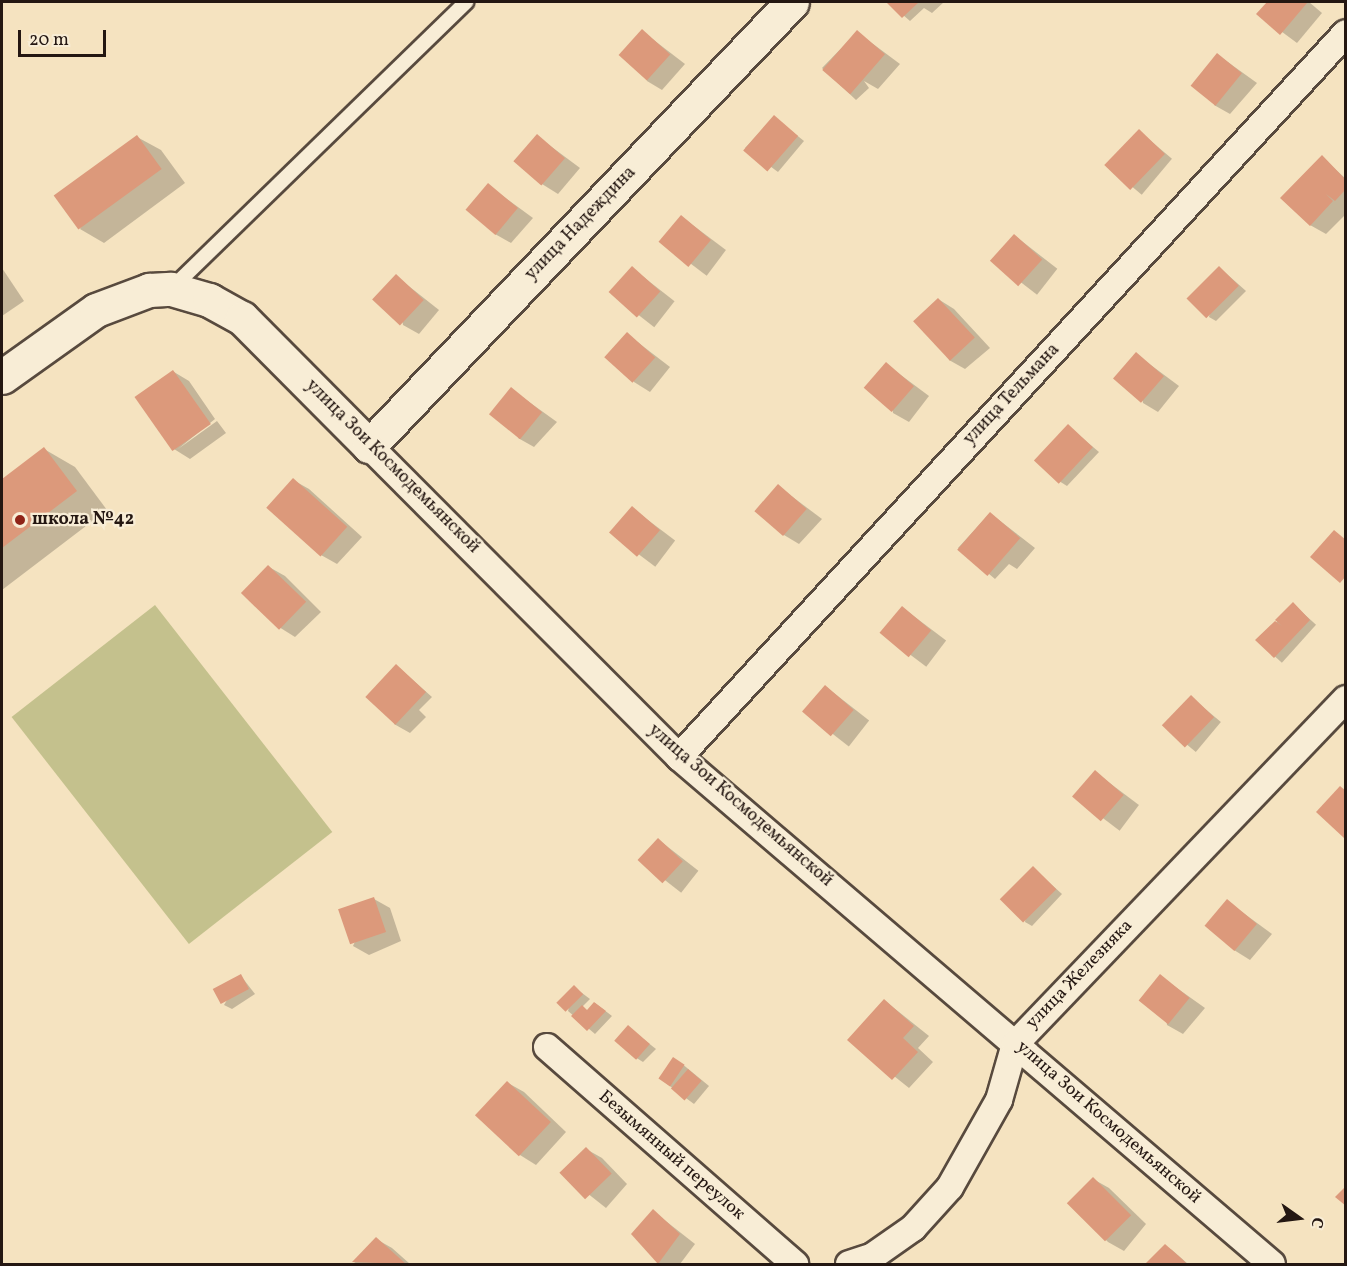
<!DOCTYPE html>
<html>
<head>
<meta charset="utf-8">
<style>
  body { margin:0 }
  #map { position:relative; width:1347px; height:1266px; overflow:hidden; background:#f5e3c0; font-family:Vollkorn,serif }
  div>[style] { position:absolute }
  .green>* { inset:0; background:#c4c18d; transform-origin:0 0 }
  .shadow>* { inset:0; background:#0003; transform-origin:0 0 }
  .building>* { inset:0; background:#dc997b; transform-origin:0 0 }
  .roads { filter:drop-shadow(2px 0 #584a3e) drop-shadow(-2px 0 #584a3e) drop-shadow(0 2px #584a3e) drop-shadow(0 -2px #584a3e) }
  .service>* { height:14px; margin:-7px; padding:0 7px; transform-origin:7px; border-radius:7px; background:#f8edd6 }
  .minor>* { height:26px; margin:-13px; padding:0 13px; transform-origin:13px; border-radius:13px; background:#f8edd6 }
  .tertiary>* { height:33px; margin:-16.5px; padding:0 16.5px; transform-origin:16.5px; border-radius:16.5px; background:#f8edd6 }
  .dots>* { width:16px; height:16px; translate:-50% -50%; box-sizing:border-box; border:3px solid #f8edd6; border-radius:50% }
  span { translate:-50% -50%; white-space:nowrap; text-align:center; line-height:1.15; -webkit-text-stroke:4.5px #f8edd6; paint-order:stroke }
  .street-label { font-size:18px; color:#241712 }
  .poi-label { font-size:18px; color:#241712; font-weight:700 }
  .left { translate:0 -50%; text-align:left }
  .frame { position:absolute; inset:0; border:3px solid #241712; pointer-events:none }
  .north { position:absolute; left:1269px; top:1188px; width:60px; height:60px; -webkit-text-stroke:4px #f8edd6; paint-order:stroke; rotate:104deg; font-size:16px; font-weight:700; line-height:24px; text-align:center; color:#241712 }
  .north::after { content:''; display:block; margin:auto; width:21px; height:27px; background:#241712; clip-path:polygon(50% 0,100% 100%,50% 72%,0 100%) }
  .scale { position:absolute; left:18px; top:30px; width:88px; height:27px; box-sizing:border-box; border:3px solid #241712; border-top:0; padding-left:8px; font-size:18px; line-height:21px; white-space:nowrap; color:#241712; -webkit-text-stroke:4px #f8edd6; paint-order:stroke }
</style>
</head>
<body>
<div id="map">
  <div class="green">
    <i style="left:155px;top:605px;width:288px;height:182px;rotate:52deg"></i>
  </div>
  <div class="shadow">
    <i style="clip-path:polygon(888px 2px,944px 2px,932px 13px,924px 8px,910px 21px)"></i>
    <i style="clip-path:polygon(1269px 2px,1309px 2px,1322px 13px,1297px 43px,1258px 14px)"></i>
    <i style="clip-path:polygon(642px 31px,685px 64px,662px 90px,647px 81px)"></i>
    <i style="clip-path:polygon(857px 32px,900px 64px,878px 89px,864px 81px,869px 88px,856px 100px,822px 68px)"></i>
    <i style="clip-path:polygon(1218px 55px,1257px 83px,1230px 114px,1214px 105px)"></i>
    <i style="clip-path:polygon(774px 117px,804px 141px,778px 172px,745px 148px)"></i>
    <i style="left:1139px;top:131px;width:43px;height:47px;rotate:40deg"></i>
    <i style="clip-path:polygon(537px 136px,580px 168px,558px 194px,542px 184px)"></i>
    <i style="clip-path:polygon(137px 137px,161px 150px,185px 183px,104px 243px,80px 229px)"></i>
    <i style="clip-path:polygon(1322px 157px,1346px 179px,1346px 214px,1326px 234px,1310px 225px)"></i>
    <i style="clip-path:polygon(488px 185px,533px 218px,511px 243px,495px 234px)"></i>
    <i style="left:682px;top:217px;width:55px;height:32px;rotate:37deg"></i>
    <i style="left:1014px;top:235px;width:55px;height:33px;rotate:38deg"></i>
    <i style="clip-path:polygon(1219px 267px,1246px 291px,1216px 321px,1209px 317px)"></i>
    <i style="clip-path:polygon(2px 268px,24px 301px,2px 316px)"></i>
    <i style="left:632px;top:268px;width:54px;height:33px;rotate:38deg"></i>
    <i style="clip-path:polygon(396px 276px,439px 310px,419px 334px,403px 325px)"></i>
    <i style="clip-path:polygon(938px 299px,954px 309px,990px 348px,965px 369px,949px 360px)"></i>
    <i style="clip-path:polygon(627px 334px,670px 367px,650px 392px,634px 382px)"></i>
    <i style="clip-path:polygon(1136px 354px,1179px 386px,1158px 412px,1143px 403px)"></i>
    <i style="clip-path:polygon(886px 364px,929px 396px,909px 422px,893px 413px)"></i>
    <i style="clip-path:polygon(174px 372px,189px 381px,215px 419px,178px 449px,217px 421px,226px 433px,190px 459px,174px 449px)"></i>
    <i style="clip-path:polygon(511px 389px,557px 422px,534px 447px,518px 438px)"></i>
    <i style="clip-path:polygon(1068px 426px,1099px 452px,1067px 486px,1059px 481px)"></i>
    <i style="clip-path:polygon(44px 449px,75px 467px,107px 510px,2px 590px,2px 481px)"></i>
    <i style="clip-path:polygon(293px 480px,309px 489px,362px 537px,337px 564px,321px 555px,268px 507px)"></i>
    <i style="clip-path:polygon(778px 486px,822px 519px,799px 544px,784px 535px)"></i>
    <i style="left:632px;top:508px;width:54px;height:33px;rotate:37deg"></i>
    <i style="clip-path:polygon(990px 513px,1035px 548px,1017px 569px,1009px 564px,995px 579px,958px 548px)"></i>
    <i style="clip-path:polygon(269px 567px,285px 576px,321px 612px,295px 637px,279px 627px)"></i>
    <i style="left:1293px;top:604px;width:31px;height:51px;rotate:42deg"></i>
    <i style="left:903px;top:608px;width:54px;height:33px;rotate:37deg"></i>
    <i style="clip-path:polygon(397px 666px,432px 697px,419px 710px,426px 717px,410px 733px,394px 724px)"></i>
    <i style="left:825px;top:686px;width:56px;height:33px;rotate:38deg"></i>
    <i style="left:1191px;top:697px;width:39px;height:39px;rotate:40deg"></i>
    <i style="left:1095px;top:772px;width:55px;height:32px;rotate:37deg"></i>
    <i style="clip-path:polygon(1346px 791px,1346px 837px,1318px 812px)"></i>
    <i style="left:659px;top:840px;width:50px;height:28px;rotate:38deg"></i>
    <i style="clip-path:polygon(1033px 868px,1062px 894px,1032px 926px,1025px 922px)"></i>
    <i style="clip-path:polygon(374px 899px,390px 908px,401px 941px,369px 955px,353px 946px)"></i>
    <i style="clip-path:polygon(1227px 901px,1272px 934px,1250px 960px,1234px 950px)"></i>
    <i style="clip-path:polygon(241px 976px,255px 994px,232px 1009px,224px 1005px)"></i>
    <i style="clip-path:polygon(1160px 976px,1205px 1008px,1183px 1034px,1167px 1025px)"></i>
    <i style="clip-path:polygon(574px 987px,590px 999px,582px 1007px,588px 1011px,595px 1003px,612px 1016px,595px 1034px,568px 1011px)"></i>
    <i style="clip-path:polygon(884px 1000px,929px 1036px,918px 1048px,933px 1062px,909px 1088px,849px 1040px)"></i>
    <i style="clip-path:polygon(628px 1027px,656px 1049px,643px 1062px,635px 1057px)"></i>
    <i style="clip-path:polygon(681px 1063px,709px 1086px,694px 1104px,659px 1078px)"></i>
    <i style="clip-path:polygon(508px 1083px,524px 1092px,566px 1132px,536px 1165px,520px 1155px)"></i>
    <i style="clip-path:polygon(586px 1149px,602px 1158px,627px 1184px,606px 1208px,563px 1174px)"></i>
    <i style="clip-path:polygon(1093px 1179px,1109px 1188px,1146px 1224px,1124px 1251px,1108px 1242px,1069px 1204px)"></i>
    <i style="clip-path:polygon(653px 1211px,695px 1244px,680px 1264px,659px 1263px,633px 1234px)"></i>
    <i style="clip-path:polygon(376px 1239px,392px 1248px,410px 1264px,357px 1264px,354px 1262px)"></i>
    <i style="clip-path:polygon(1165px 1246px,1172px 1250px,1188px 1264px,1147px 1264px)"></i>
  </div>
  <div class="building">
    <i style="clip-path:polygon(886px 2px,919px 2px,902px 18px)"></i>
    <i style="clip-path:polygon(1267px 2px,1306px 2px,1307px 3px,1280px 35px,1256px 14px)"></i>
    <i style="left:642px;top:29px;width:38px;height:35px;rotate:42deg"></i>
    <i style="left:857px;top:30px;width:37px;height:53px;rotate:41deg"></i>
    <i style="left:1217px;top:53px;width:32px;height:42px;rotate:39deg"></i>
    <i style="left:774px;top:115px;width:32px;height:47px;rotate:41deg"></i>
    <i style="left:1139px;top:129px;width:36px;height:50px;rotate:44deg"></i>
    <i style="left:537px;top:134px;width:37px;height:36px;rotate:41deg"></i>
    <i style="left:137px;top:135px;width:42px;height:103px;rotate:54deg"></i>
    <i style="clip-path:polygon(1322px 155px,1346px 180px,1346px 189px,1335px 201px,1326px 194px,1333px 201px,1310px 226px,1280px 198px)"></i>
    <i style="left:488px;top:183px;width:39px;height:35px;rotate:40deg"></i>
    <i style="left:681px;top:215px;width:39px;height:35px;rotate:40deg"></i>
    <i style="left:1014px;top:234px;width:38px;height:36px;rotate:42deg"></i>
    <i style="left:632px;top:266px;width:38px;height:35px;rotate:42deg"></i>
    <i style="left:1219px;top:266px;width:28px;height:46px;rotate:45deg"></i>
    <i style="left:396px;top:274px;width:38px;height:35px;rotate:43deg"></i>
    <i style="left:938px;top:298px;width:54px;height:34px;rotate:47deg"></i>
    <i style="left:627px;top:332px;width:38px;height:34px;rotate:42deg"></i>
    <i style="left:1136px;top:352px;width:37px;height:35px;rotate:41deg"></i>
    <i style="left:886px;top:362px;width:37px;height:34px;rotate:41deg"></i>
    <i style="left:173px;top:370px;width:66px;height:47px;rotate:55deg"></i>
    <i style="left:511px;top:387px;width:40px;height:35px;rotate:39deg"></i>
    <i style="left:1068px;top:424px;width:34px;height:50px;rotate:43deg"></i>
    <i style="clip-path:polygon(44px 447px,77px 491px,2px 548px,2px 479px)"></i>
    <i style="left:293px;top:478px;width:73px;height:40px;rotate:42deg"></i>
    <i style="left:778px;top:484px;width:38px;height:36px;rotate:41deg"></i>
    <i style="left:632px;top:506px;width:37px;height:35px;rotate:41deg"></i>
    <i style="left:990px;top:512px;width:40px;height:50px;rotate:41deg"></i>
    <i style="clip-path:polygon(1334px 530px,1346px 540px,1346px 576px,1340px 583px,1310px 557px)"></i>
    <i style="left:268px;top:565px;width:53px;height:39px;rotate:44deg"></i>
    <i style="clip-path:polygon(1293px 602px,1310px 620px,1274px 658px,1255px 640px,1275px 621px,1282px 626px,1275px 620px)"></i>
    <i style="left:902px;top:606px;width:38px;height:35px;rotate:40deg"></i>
    <i style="left:396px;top:664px;width:41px;height:45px;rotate:43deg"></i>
    <i style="left:825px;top:685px;width:38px;height:35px;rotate:41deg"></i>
    <i style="left:1191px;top:695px;width:32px;height:42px;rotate:44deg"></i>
    <i style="left:1095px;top:770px;width:38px;height:35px;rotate:41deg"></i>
    <i style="clip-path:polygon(1340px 786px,1346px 791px,1344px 838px,1316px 812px)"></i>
    <i style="left:658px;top:838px;width:34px;height:30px;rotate:43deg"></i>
    <i style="left:1033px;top:866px;width:33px;height:47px;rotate:45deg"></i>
    <i style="left:374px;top:897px;width:37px;height:38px;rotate:71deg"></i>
    <i style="left:1227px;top:899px;width:39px;height:35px;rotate:40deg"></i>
    <i style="left:241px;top:974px;width:17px;height:32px;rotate:62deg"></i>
    <i style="left:1160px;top:974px;width:38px;height:34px;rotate:39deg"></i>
    <i style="left:574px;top:985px;width:13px;height:25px;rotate:45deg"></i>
    <i style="clip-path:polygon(884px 999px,914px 1026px,903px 1038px,918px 1052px,892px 1080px,847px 1040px)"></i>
    <i style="clip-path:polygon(594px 1002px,606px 1011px,587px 1031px,571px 1016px,582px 1005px,587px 1010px)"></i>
    <i style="left:628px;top:1025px;width:29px;height:21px;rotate:41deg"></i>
    <i style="left:673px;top:1057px;width:14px;height:26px;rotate:34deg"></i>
    <i style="left:688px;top:1069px;width:18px;height:26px;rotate:41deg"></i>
    <i style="left:507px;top:1081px;width:60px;height:47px;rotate:43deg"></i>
    <i style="left:586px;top:1147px;width:37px;height:37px;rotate:46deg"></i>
    <i style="left:1093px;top:1177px;width:54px;height:37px;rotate:45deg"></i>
    <i style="clip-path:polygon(1346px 1186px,1346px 1206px,1335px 1197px)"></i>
    <i style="clip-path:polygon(653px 1209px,680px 1234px,658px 1264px,631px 1234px)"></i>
    <i style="clip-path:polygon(376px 1237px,406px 1264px,352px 1262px)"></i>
    <i style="clip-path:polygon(1165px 1244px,1182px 1259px,1187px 1264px,1145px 1264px)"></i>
  </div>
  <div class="roads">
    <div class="service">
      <i style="left:171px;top:289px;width:412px;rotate:-44.2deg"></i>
    </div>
    <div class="minor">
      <i style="left:369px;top:446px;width:439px;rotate:45.1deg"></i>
      <i style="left:679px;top:757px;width:780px;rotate:40.53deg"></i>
      <i style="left:679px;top:757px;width:984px;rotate:-47.35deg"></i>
      <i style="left:547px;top:1047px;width:330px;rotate:41.2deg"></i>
      <i style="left:849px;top:1264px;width:25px;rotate:-18deg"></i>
      <i style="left:873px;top:1256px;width:49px;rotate:-35deg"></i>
      <i style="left:913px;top:1228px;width:55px;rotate:-47.9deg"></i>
      <i style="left:950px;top:1187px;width:100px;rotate:-60.6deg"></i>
      <i style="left:999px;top:1100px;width:58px;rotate:-74.1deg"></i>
      <i style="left:1015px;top:1044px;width:478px;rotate:-46.2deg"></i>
    </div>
    <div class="tertiary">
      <i style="left:2px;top:377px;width:115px;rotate:-35.5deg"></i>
      <i style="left:96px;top:310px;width:57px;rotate:-20.7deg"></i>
      <i style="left:149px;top:290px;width:22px;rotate:-3deg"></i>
      <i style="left:171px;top:289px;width:40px;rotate:16deg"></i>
      <i style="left:209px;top:300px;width:38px;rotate:29deg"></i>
      <i style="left:242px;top:318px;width:180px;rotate:45.2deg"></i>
      <i style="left:369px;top:446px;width:613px;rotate:-46.39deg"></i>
    </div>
  </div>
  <div class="dots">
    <i style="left:20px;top:520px;background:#8f2418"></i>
  </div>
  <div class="street-label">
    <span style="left:581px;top:224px;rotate:-46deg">улица Надеждина</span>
    <span style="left:1012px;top:395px;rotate:-47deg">улица Тельмана</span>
    <span style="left:392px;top:467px;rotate:45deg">улица Зои Космодемьянской</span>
    <span style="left:740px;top:806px;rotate:41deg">улица Зои Космодемьянской</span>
    <span style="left:1080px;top:975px;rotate:-46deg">улица Железняка</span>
    <span style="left:1108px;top:1123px;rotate:41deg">улица Зои Космодемьянской</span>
    <span style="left:671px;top:1156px;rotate:41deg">Безымянный переулок</span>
  </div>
  <div class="poi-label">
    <span class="left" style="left:32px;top:520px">школа №42</span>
  </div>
  <div class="frame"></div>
  <div class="north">С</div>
  <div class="scale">20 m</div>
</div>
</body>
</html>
